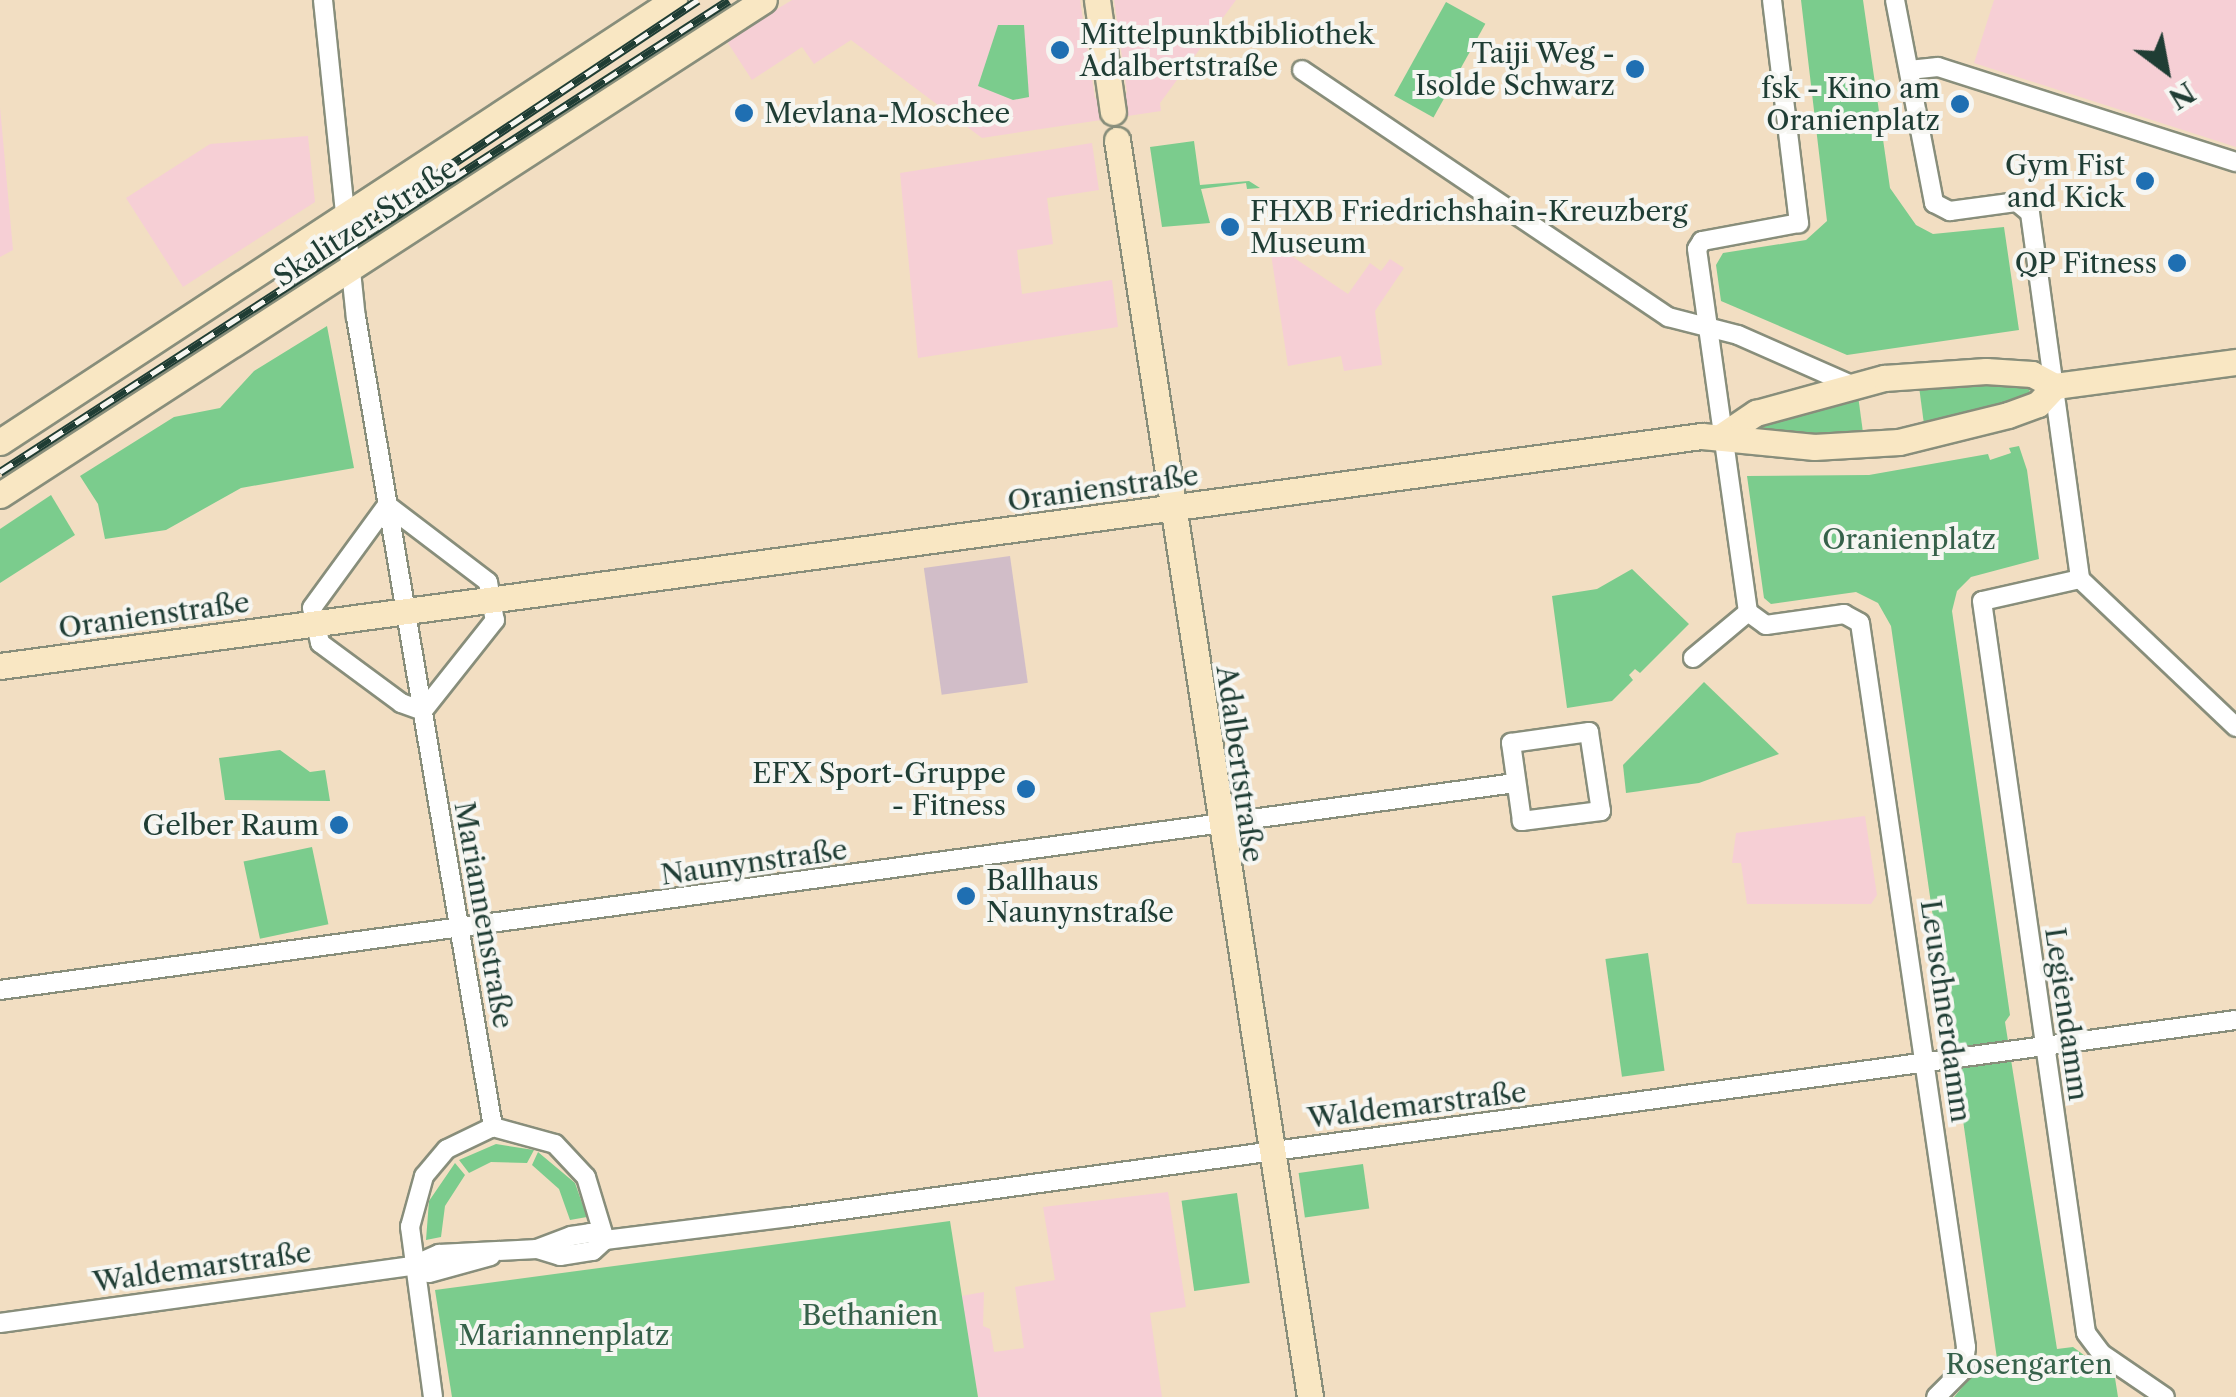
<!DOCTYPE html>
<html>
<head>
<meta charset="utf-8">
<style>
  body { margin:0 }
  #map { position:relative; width:2236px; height:1397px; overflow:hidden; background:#f2dec2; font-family:"Libre Caslon Text",serif }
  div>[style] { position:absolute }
  .built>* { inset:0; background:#f6cfd5 }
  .industrial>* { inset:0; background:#d1bdc8; transform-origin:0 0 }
  .green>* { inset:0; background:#7bcc8d; transform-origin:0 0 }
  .roads { filter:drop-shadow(2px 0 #888e7b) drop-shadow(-2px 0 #888e7b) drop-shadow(0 2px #888e7b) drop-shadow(0 -2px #888e7b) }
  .street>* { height:18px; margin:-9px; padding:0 9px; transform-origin:9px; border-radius:9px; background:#fff }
  .secondary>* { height:25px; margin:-12.5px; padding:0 12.5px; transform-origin:12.5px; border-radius:12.5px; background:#f9e7c3 }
  .rail>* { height:9px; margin-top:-4.5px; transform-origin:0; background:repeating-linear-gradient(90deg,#f6f6f2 0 15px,#1f3d34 0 30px); box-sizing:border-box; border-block:2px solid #1f3d34 }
  .dots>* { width:28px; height:28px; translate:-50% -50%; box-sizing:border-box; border:5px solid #f6f6f2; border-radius:50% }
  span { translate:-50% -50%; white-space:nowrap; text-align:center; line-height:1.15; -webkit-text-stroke:8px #f6f6f2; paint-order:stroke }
  .poi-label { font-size:28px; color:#1f3d34 }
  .left { translate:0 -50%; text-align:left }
  .right { translate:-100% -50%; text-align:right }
  .street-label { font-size:28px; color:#1f3d34 }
  .park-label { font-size:28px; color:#36614a }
  .north { position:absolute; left:2116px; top:20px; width:100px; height:100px; -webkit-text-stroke:8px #f6f6f2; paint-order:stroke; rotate:148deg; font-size:28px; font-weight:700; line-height:40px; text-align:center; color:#1f3d34 }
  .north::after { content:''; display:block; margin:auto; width:35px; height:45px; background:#1f3d34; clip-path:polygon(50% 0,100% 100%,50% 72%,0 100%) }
</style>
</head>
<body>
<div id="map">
  <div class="built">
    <i style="clip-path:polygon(792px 0,1080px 0,1095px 98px,1104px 103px,1127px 93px,1114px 0,1236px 0,1160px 103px,1161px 111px,982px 138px,851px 40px,814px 64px,802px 47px,752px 80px,726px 40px)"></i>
    <i style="clip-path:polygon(1994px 0,2236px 0,2236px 147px,1974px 63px)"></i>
    <i style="clip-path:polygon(0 107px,13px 250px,0 257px)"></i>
    <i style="clip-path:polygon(308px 136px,315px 202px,183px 287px,126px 198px,210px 144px)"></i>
    <i style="clip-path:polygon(1092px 143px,1099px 190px,1047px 198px,1053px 244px,1017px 250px,1022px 294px,1112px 280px,1118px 327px,918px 358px,900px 173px)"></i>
    <i style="clip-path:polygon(1269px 241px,1348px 294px,1370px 263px,1381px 271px,1390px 259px,1404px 268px,1375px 311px,1382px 365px,1344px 371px,1341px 356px,1288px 366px)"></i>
    <i style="clip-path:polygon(1865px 816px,1877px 895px,1871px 904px,1747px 904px,1741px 863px,1732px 863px,1736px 833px)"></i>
    <i style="clip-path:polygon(1168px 1192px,1186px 1307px,1150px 1313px,1162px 1397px,978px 1397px,961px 1296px,984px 1292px,983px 1326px,990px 1329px,994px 1352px,1024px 1348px,1015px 1287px,1055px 1280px,1043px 1207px)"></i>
  </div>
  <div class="industrial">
    <i style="left:1010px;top:556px;width:128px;height:87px;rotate:82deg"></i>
  </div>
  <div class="green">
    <i style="clip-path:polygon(1801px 0,1863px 0,1890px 188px,1916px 225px,1933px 234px,2004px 227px,2019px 330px,1847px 355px,1721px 301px,1716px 265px,1723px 253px,1806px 240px,1827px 221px)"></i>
    <i style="left:1446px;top:2px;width:45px;height:107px;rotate:29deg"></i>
    <i style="clip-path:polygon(998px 25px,1024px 25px,1029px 97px,1013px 100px,978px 86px)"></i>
    <i style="clip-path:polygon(1194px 141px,1200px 185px,1249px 181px,1260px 188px,1247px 189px,1246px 183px,1201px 189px,1210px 223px,1162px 227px,1150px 147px)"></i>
    <i style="clip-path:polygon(327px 326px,354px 468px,241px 488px,166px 530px,105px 539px,98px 504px,80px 476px,174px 417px,220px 408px,254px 371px)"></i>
    <i style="clip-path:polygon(1918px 379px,2027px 380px,2032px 401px,1925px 432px)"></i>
    <i style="clip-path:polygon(1857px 388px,1864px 440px,1753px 431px,1758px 421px)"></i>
    <i style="clip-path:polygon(2009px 448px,2019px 446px,2027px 470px,2039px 559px,1971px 577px,1957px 591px,1952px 611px,2010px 1015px,2005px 1022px,2057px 1349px,2073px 1347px,2115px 1378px,2118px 1397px,1954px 1397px,1984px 1361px,1997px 1359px,1959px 1092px,1964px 1083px,1940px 966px,1891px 626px,1878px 603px,1856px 592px,1771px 604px,1764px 598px,1747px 476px,1869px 475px,1988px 454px,1990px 460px,2011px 453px)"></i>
    <i style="clip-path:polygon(51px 495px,75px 535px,0 583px,0 529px)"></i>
    <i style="clip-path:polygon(1632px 569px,1689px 624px,1640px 673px,1635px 669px,1629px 675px,1633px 680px,1612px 701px,1567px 708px,1552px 596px,1597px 589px)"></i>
    <i style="clip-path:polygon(1704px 682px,1779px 754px,1699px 783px,1626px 793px,1623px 765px)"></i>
    <i style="clip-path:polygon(280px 750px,310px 772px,325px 770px,330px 801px,225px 800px,219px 758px)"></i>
    <i style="left:312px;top:847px;width:79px;height:70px;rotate:78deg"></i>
    <i style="left:1648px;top:953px;width:119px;height:43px;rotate:82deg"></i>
    <i style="clip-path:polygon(496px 1144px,534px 1150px,527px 1163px,491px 1162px,469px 1173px,459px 1160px)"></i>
    <i style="clip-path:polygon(538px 1152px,575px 1183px,587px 1217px,570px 1220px,559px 1189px,532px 1165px)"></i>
    <i style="clip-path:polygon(455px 1163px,465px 1175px,445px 1206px,441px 1237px,426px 1240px,429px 1201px)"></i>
    <i style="left:1363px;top:1164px;width:45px;height:65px;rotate:82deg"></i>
    <i style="left:1237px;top:1193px;width:91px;height:56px;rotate:82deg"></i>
    <i style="clip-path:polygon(950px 1221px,978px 1397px,452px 1397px,435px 1290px)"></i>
  </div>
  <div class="roads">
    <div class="street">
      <i style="left:323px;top:0;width:319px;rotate:84.1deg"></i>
      <i style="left:356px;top:317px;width:822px;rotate:80.4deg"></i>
      <i style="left:1772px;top:0;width:225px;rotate:83.1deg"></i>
      <i style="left:1799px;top:223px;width:99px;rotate:169.5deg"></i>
      <i style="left:1702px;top:241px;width:9px;rotate:122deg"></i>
      <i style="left:1697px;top:249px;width:367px;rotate:82deg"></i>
      <i style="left:1748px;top:612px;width:22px;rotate:36deg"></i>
      <i style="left:1766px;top:625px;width:79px;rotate:-8deg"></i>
      <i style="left:1844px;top:614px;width:18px;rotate:29deg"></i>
      <i style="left:1860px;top:623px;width:732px;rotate:81.67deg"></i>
      <i style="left:1966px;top:1347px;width:23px;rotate:97deg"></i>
      <i style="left:1963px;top:1370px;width:38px;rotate:135deg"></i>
      <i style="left:1895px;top:0;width:207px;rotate:79.1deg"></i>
      <i style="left:1934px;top:203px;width:18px;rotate:27deg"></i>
      <i style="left:1950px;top:211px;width:68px;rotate:-7.7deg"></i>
      <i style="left:2017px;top:202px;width:17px;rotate:40deg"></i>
      <i style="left:2030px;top:213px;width:369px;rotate:82.2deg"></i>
      <i style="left:1302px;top:70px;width:442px;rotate:34deg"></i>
      <i style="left:1668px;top:317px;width:72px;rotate:14.4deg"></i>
      <i style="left:1738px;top:335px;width:121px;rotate:23.8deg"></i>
      <i style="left:1909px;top:70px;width:29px;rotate:-6deg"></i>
      <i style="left:1938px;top:67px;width:313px;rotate:17.7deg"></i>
      <i style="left:387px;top:505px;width:127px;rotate:126.1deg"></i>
      <i style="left:312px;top:608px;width:36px;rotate:77deg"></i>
      <i style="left:320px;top:643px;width:101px;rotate:36.5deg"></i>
      <i style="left:401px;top:703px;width:23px;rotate:20deg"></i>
      <i style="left:387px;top:505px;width:127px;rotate:37.3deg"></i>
      <i style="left:488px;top:582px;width:39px;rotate:80deg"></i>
      <i style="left:495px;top:620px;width:116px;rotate:128.4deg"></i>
      <i style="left:2080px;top:579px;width:100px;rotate:167.3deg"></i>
      <i style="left:1982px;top:601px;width:739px;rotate:81.91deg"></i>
      <i style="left:2086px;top:1333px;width:26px;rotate:53deg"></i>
      <i style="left:2102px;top:1354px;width:76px;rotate:34.3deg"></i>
      <i style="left:2080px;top:579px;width:215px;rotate:43.5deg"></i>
      <i style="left:1693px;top:658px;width:72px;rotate:-39.9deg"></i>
      <i style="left:1589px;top:732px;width:80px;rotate:81.4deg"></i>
      <i style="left:1601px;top:811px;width:80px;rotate:172.8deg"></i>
      <i style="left:1522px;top:821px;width:79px;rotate:-98deg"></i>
      <i style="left:1511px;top:743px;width:79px;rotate:-8deg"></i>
      <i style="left:0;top:990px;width:1530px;rotate:-7.78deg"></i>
      <i style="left:537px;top:1249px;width:24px;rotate:17deg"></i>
      <i style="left:560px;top:1256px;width:33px;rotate:-9deg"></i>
      <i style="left:593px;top:1251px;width:16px;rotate:-43deg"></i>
      <i style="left:412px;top:1266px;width:18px;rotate:22deg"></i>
      <i style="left:429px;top:1273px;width:64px;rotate:-15.3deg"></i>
      <i style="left:0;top:1323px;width:416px;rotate:-7.9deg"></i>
      <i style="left:412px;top:1266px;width:30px;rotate:-24deg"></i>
      <i style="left:439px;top:1254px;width:98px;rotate:-2.9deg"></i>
      <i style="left:537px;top:1249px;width:36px;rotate:-21deg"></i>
      <i style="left:571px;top:1236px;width:19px;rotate:-9deg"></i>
      <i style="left:590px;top:1233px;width:17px;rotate:25deg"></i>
      <i style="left:605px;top:1240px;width:186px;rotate:-7.1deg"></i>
      <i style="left:790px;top:1217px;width:1459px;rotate:-7.76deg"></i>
      <i style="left:433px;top:1397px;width:172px;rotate:-97.7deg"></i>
      <i style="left:410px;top:1227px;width:53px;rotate:-74.6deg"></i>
      <i style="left:424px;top:1176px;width:35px;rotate:-50deg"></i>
      <i style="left:447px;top:1149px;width:51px;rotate:-25.6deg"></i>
      <i style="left:493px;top:1127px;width:64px;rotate:15.3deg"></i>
      <i style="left:555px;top:1144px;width:45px;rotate:46.8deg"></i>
      <i style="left:586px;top:1177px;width:66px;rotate:73.2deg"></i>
    </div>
    <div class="secondary">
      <i style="left:1097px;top:0;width:113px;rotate:81.9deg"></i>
      <i style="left:1117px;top:140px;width:1272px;rotate:81.27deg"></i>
      <i style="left:1723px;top:435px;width:40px;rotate:-34deg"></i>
      <i style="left:1756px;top:413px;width:133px;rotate:-15.3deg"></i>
      <i style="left:1884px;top:378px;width:102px;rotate:-3.9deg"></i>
      <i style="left:1986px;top:371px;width:46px;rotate:3.7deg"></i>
      <i style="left:2032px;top:374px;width:26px;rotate:28deg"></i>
      <i style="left:2055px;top:386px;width:183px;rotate:-7.6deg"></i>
      <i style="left:0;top:442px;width:806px;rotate:-33.26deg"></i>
      <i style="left:0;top:495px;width:910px;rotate:-32.94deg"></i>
      <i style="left:0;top:666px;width:1717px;rotate:-7.7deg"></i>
      <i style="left:1702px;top:436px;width:113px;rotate:5.6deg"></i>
      <i style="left:1814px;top:447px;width:85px;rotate:-3.4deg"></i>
      <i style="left:1899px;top:442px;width:112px;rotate:-13.9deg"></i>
      <i style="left:2008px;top:415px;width:32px;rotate:-20deg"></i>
      <i style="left:2038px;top:404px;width:25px;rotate:-47deg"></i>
    </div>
  </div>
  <div class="rail">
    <i style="left:311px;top:258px;width:465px;rotate:-33.7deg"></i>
    <i style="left:0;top:472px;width:868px;rotate:-32.92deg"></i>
  </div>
  <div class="dots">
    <i style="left:1060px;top:50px;background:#1f6fb2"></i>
    <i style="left:1635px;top:69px;background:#1f6fb2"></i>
    <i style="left:1960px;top:104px;background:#1f6fb2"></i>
    <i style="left:744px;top:113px;background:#1f6fb2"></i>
    <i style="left:2145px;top:181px;background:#1f6fb2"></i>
    <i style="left:1230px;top:227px;background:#1f6fb2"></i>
    <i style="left:2177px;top:263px;background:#1f6fb2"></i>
    <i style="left:1026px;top:789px;background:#1f6fb2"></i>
    <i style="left:339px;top:825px;background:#1f6fb2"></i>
    <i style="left:966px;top:896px;background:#1f6fb2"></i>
  </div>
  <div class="poi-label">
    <span class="left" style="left:1080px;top:50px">Mittelpunktbibliothek<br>Adalbertstraße</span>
    <span class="right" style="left:1615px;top:69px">Taiji Weg -<br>Isolde Schwarz</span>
    <span class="right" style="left:1940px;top:104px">fsk - Kino am<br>Oranienplatz</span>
    <span class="left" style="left:764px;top:113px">Mevlana-Moschee</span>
    <span class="right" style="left:2125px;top:181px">Gym Fist<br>and Kick</span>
    <span class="left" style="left:1250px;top:227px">FHXB Friedrichshain-Kreuzberg<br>Museum</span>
    <span class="right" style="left:2157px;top:263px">QP Fitness</span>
    <span class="right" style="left:1006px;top:789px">EFX Sport-Gruppe<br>- Fitness</span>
    <span class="right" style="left:319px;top:825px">Gelber Raum</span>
    <span class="left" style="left:986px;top:896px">Ballhaus<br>Naunynstraße</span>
  </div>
  <div class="street-label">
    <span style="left:365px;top:222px;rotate:-33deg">Skalitzer Straße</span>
    <span style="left:1103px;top:488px;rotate:-8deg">Oranienstraße</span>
    <span style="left:154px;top:615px;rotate:-8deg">Oranienstraße</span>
    <span style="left:1240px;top:764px;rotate:82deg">Adalbertstraße</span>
    <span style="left:754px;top:862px;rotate:-8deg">Naunynstraße</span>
    <span style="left:484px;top:915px;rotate:80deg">Mariannenstraße</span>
    <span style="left:1946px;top:1011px;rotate:82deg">Leuschnerdamm</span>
    <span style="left:2067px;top:1014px;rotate:82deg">Legiendamm</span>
    <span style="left:1417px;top:1105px;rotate:-7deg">Waldemarstraße</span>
    <span style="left:202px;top:1267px;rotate:-8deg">Waldemarstraße</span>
  </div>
  <div class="park-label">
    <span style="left:1909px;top:539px">Oranienplatz</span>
    <span style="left:870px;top:1315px">Bethanien</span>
    <span style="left:564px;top:1335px">Mariannenplatz</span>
    <span style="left:2029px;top:1364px">Rosengarten</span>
  </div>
  <div class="north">N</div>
</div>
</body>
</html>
